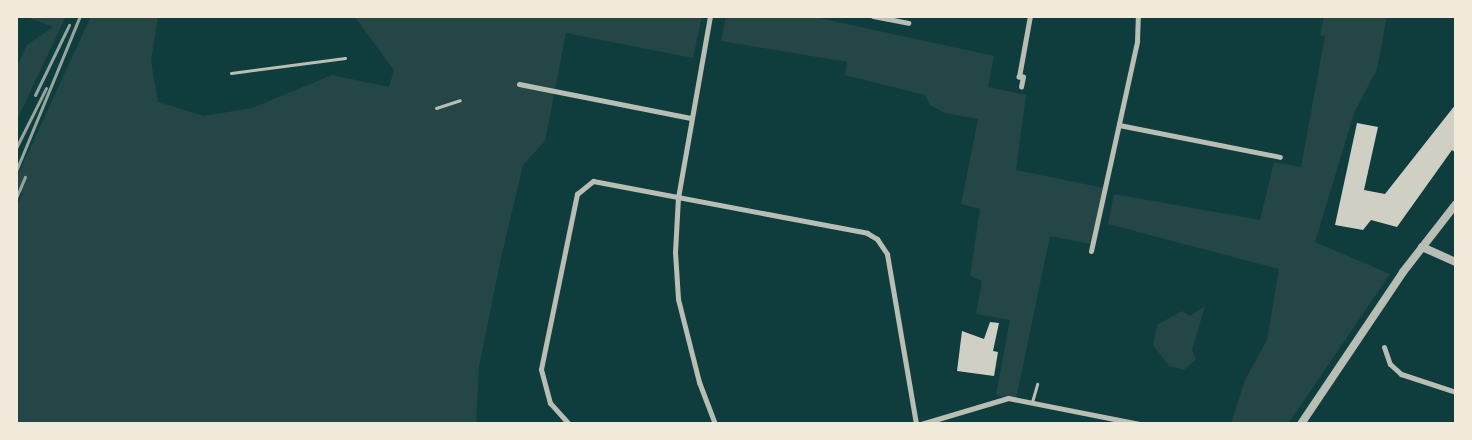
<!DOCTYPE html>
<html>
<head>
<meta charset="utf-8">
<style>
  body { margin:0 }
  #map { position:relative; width:1472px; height:440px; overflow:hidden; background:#0f3d3e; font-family:Merriweather,serif }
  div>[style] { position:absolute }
  .green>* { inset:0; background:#244646 }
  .building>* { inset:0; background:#cfcfc3 }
  .service>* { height:3px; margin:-1.5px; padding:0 1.5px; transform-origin:1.5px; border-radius:1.5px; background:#b8beb3 }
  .pedestrian>* { height:4.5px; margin:-2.25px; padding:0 2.25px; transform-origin:2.25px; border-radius:2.25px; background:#b8beb3 }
  .minor>* { height:5px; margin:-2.5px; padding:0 2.5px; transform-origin:2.5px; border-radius:2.5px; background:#b8beb3 }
  .tertiary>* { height:8px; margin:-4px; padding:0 4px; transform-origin:4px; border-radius:4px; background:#b8beb3 }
  .rail>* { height:3px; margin:-1.5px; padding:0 1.5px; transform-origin:1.5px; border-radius:1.5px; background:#97a49c }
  span { translate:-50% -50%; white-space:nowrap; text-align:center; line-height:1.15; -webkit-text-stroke:4px #f1e9da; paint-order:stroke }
  .frame { position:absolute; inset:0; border:18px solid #f1e9da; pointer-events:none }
</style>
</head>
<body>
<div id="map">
  <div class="green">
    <i style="clip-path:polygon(24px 16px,66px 16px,16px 122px,16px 69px,27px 45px,53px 27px)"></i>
    <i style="clip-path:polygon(91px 16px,158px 16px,151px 61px,158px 102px,204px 116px,252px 108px,332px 75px,389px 87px,394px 70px,354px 16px,702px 16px,693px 58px,566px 33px,545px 141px,523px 165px,501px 258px,479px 367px,476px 424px,16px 424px,16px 208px,23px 193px,16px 190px,16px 179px)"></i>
    <i style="clip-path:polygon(726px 16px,810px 16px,994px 56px,988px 87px,1026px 95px,1016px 170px,1104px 188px,1091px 244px,1050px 236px,1016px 399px,996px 395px,1010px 320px,976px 314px,982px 281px,970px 276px,980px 209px,961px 204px,978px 119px,945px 113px,930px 105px,925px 95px,845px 75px,847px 62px,721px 41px)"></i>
    <i style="clip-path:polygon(1324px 16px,1387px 16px,1377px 69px,1354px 113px,1315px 242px,1390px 274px,1288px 424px,1231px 424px,1245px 380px,1267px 340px,1279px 269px,1108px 224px,1114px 194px,1260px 220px,1274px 162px,1301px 167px,1325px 36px,1320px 35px)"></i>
    <i style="clip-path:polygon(1205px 306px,1192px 350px,1196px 359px,1184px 370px,1169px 366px,1153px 345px,1157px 325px,1182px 311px,1190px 316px)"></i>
  </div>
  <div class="building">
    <i style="clip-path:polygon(1456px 104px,1456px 153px,1452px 150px,1397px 227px,1371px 220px,1363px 230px,1335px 225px,1357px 123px,1378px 127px,1364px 190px,1385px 194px)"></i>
    <i style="clip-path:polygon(990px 322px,999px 323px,993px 351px,998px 352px,994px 376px,957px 371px,962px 331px,984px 339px)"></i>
  </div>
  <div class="service">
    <i style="left:231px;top:73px;width:115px;rotate:-7.5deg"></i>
    <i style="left:436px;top:108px;width:25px;rotate:-18deg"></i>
    <i style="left:1032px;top:402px;width:19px;rotate:-74deg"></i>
  </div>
  <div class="pedestrian">
    <i style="left:1021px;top:87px;width:10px;rotate:-79deg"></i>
    <i style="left:1023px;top:77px;width:4px;rotate:180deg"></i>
    <i style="left:1019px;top:77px;width:62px;rotate:-79.8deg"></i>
  </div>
  <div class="minor">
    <i style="left:710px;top:16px;width:184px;rotate:100deg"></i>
    <i style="left:678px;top:197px;width:55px;rotate:93.1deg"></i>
    <i style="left:675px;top:252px;width:47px;rotate:86.3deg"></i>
    <i style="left:678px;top:299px;width:86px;rotate:75.8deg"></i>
    <i style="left:699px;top:382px;width:45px;rotate:69.1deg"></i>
    <i style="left:873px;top:16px;width:36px;rotate:11deg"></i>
    <i style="left:519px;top:84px;width:175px;rotate:11.2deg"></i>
    <i style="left:1119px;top:125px;width:164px;rotate:11.2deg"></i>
    <i style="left:1091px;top:251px;width:215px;rotate:-77.6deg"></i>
    <i style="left:1137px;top:41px;width:25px;rotate:-88deg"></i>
    <i style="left:1384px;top:347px;width:18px;rotate:71deg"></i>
    <i style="left:1390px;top:364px;width:15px;rotate:42deg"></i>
    <i style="left:1401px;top:374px;width:58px;rotate:18.1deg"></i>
    <i style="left:569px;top:424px;width:28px;rotate:-132deg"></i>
    <i style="left:550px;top:403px;width:35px;rotate:-105deg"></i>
    <i style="left:541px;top:369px;width:179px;rotate:-78.4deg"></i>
    <i style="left:577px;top:194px;width:21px;rotate:-39deg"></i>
    <i style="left:593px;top:181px;width:279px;rotate:10.7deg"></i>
    <i style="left:867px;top:233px;width:12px;rotate:31deg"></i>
    <i style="left:877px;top:239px;width:18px;rotate:56deg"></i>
    <i style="left:887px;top:254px;width:172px;rotate:80.3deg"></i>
    <i style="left:921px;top:424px;width:91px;rotate:-16.6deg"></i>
    <i style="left:1008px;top:398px;width:134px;rotate:11.2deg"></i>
  </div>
  <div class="tertiary">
    <i style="left:1422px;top:247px;width:37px;rotate:24deg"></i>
    <i style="left:1301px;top:424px;width:183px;rotate:-56.1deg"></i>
    <i style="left:1403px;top:272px;width:86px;rotate:-52.1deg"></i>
  </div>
  <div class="rail">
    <i style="left:35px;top:95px;width:78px;rotate:-64.1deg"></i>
    <i style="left:16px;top:148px;width:67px;rotate:-63.4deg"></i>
    <i style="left:16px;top:171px;width:168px;rotate:-67.6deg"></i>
    <i style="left:16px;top:198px;width:23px;rotate:-67deg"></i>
  </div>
  <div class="frame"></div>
</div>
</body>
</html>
